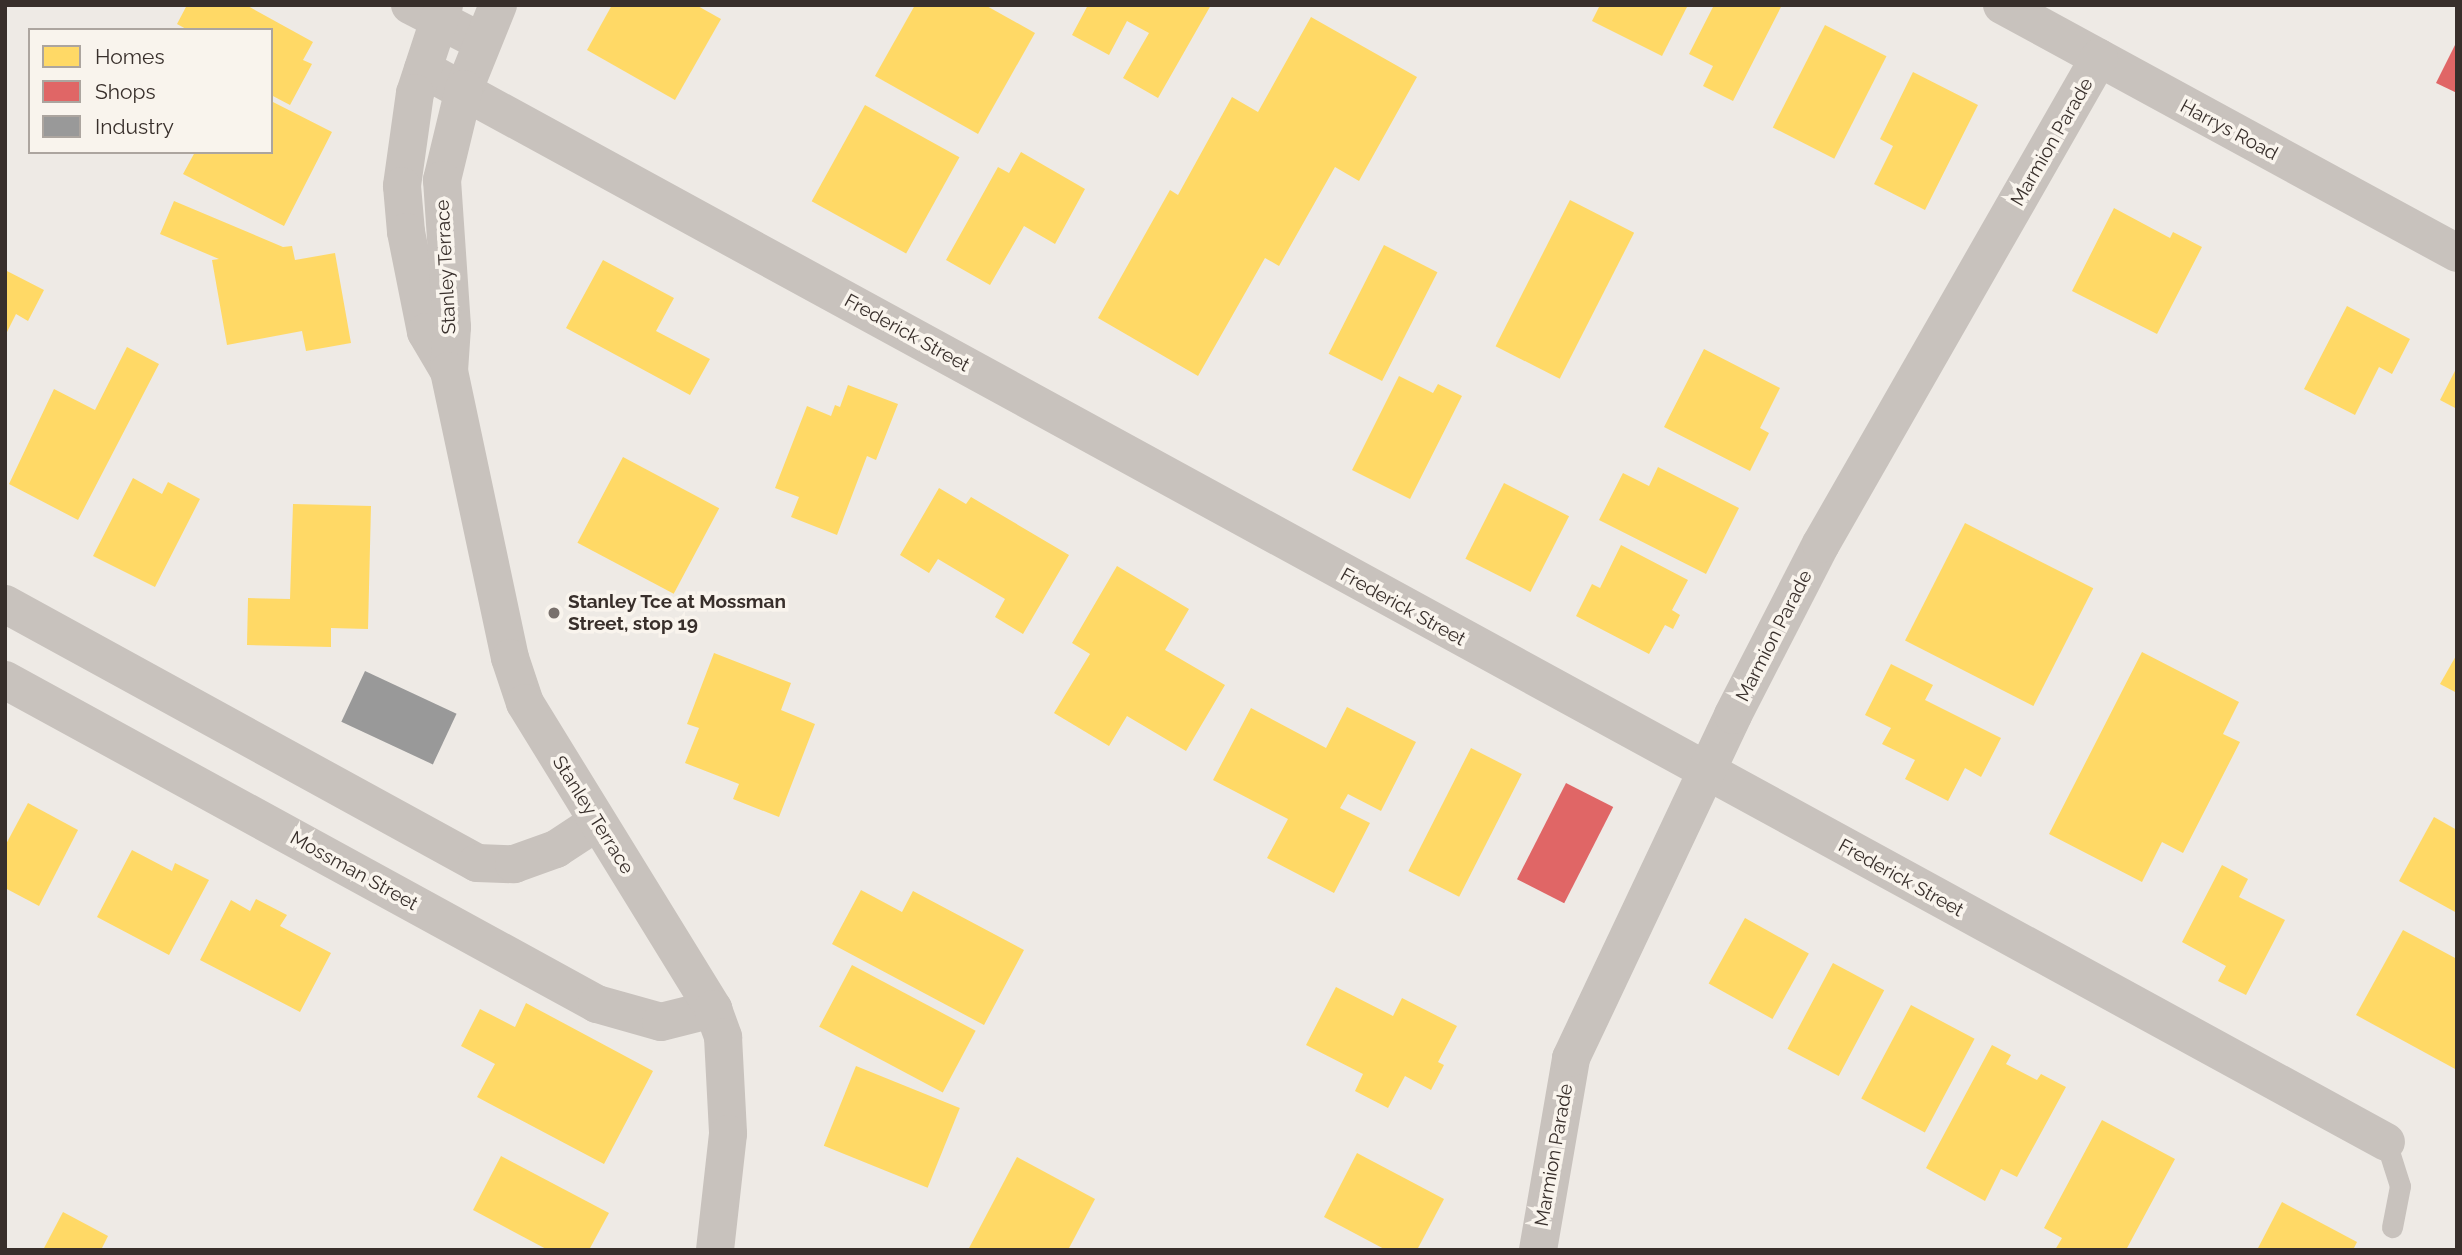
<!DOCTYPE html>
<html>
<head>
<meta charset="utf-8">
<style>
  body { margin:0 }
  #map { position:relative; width:2462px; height:1255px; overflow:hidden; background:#eeeae5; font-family:Raleway,sans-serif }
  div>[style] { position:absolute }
  .homes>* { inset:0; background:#ffd966; transform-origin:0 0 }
  .shops>* { inset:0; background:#e06666; transform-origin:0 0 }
  .industry>* { inset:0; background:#999; transform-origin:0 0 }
  .service>* { height:21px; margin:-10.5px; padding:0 10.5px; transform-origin:10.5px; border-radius:10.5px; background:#c8c2bd }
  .minor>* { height:38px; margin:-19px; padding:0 19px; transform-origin:19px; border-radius:19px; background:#c8c2bd }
  .tertiary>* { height:38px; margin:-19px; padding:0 19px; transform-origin:19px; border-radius:19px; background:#c8c2bd }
  .dots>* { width:19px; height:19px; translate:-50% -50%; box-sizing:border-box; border:4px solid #f9f4ed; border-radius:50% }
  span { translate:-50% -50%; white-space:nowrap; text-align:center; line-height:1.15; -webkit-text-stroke:7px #f9f4ed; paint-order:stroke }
  .street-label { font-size:19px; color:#382f2b }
  .poi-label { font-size:19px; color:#382f2b; font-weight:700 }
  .left { translate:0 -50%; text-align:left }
  .frame { position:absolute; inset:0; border:7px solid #382f2b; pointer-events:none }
  .legend { position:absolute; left:28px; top:28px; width:245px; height:126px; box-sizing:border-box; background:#f9f4ed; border:2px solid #aca59f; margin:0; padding:9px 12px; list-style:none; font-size:21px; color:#382f2b }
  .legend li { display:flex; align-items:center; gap:14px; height:35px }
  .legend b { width:35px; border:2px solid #aca59f }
</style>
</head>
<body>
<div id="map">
  <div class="homes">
    <i style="clip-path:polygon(187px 5px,246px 5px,313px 42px,303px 60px,312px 64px,290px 105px,271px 95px,271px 30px,188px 30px,177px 24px)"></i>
    <i style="clip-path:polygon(612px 5px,696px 5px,721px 19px,675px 100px,587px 50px)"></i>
    <i style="clip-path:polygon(915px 5px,985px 5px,1035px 33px,978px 134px,875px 76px)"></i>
    <i style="clip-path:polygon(1088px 5px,1211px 5px,1158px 98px,1123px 78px,1149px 33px,1127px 21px,1109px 55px,1072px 35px)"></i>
    <i style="clip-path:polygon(1600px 5px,1688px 5px,1662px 56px,1592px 21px)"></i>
    <i style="clip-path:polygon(1714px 5px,1782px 5px,1733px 101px,1703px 86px,1713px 66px,1689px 54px)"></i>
    <i style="clip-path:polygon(1311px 17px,1417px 77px,1359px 181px,1335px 167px,1279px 266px,1265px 258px,1198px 376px,1098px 318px,1170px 190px,1178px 195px,1232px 97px,1258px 112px)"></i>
    <i style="left:1825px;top:25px;width:69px;height:115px;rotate:27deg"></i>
    <i style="clip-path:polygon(1913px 72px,1978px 105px,1925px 210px,1874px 184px,1893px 146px,1880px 139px)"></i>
    <i style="clip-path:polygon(271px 101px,332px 132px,284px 226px,183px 174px,195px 152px,271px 152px)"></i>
    <i style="left:865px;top:105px;width:108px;height:110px;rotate:29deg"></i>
    <i style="clip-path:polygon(1021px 152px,1085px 189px,1055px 244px,1024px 226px,990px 285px,946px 260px,998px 167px,1009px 173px)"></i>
    <i style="left:1570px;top:200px;width:72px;height:164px;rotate:27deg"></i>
    <i style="clip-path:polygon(174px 201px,283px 247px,292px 246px,295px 260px,335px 253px,351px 343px,306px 351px,302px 331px,227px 345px,212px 260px,219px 259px,160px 234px)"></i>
    <i style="clip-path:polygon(2114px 208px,2170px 238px,2173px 232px,2202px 247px,2157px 334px,2072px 291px)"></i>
    <i style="left:1384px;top:245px;width:60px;height:122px;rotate:27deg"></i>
    <i style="clip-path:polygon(603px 260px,674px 298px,656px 331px,710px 359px,690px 395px,566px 328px)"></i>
    <i style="clip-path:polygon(5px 270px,44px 290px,28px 321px,16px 314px,5px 336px)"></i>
    <i style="clip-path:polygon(2347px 306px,2410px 339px,2392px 374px,2379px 367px,2355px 415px,2304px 389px)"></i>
    <i style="clip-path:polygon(127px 347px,159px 364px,78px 520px,9px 484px,54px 389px,95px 410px)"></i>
    <i style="clip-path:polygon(1704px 349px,1780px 388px,1760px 428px,1769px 433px,1750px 471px,1664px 427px)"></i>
    <i style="clip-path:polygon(2457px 367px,2457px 409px,2440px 400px)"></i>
    <i style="clip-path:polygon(1399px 376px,1433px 393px,1438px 384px,1462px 396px,1410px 499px,1352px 470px)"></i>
    <i style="clip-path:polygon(848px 385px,898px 404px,876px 460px,867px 456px,837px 535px,791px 517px,799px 497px,775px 488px,807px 406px,831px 416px,835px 405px,840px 407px)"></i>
    <i style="left:623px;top:457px;width:109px;height:97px;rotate:28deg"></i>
    <i style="clip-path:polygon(1658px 467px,1739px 508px,1706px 574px,1599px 520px,1623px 473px,1649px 486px)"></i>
    <i style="clip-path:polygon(133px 478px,162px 494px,168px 482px,200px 499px,155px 587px,93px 556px)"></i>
    <i style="left:1504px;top:483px;width:73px;height:85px;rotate:27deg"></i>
    <i style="clip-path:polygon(939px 488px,966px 504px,971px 497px,1069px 555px,1023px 634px,995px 617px,1005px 599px,938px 559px,929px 573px,900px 555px)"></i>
    <i style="clip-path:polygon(293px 504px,371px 506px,368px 629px,331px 628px,331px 647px,247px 645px,248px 598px,290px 599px)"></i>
    <i style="left:1965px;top:523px;width:144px;height:132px;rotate:27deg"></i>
    <i style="clip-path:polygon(1621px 545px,1688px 580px,1672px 610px,1680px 615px,1673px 629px,1665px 625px,1649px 654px,1576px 616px,1592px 584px,1600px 588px)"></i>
    <i style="clip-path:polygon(1117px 566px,1189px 609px,1165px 650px,1225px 685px,1186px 751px,1127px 716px,1109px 746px,1054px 713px,1090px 654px,1072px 643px)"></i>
    <i style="clip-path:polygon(2142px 652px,2239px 702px,2223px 734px,2240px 742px,2183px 853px,2162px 842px,2142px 882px,2049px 834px)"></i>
    <i style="clip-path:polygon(714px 653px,791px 683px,781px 710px,815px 724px,779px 817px,733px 799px,739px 784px,685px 763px,699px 728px,687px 724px)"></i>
    <i style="clip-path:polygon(2457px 654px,2457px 693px,2440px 684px)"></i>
    <i style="clip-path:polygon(1891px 664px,1933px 685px,1925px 700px,2001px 738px,1981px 777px,1965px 768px,1948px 801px,1905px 779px,1915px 760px,1882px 744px,1891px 728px,1865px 715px)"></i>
    <i style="clip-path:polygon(1347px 707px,1416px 742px,1381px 811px,1348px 794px,1340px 808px,1370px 823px,1334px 893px,1267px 858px,1288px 819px,1213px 780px,1251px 708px,1326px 748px)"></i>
    <i style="left:1471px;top:748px;width:57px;height:138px;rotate:27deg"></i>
    <i style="clip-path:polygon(28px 803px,78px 830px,39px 906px,5px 888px,5px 846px)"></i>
    <i style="clip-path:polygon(2434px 817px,2457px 830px,2457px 913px,2399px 881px)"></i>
    <i style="clip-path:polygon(132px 850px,172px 871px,175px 863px,209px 880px,169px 955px,97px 917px)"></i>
    <i style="clip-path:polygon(2222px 865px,2248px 879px,2239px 897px,2285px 920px,2246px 995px,2218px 981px,2226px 966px,2182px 942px)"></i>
    <i style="clip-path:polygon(861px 890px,902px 912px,913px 891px,1024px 950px,984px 1025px,832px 944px)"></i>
    <i style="clip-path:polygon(256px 899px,287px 915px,280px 926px,331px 953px,300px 1012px,200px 960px,231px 900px,250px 911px)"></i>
    <i style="left:1745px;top:918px;width:73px;height:75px;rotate:29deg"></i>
    <i style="clip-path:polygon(2403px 930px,2457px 959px,2457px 1070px,2356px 1015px)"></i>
    <i style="left:1833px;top:963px;width:58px;height:97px;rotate:28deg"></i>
    <i style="left:852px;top:965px;width:140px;height:70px;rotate:28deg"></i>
    <i style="clip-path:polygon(1336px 987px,1393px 1016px,1402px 998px,1457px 1026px,1438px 1062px,1444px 1065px,1431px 1090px,1405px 1076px,1388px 1108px,1355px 1091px,1363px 1074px,1306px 1045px)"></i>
    <i style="clip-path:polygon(526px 1003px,653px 1071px,604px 1164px,477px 1097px,495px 1064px,461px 1046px,480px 1009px,515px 1027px)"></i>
    <i style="left:1911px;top:1005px;width:72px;height:106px;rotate:28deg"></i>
    <i style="clip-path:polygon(1992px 1045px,2011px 1055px,2006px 1064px,2037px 1080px,2041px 1074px,2066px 1087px,2017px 1177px,2001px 1169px,1985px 1201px,1926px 1168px)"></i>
    <i style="left:856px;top:1066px;width:112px;height:86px;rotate:22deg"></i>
    <i style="clip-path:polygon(2102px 1120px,2175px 1159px,2126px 1250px,2055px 1250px,2062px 1238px,2044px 1228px)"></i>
    <i style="clip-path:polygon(1357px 1153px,1444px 1199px,1417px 1250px,1386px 1250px,1324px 1217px)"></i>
    <i style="clip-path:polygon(501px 1156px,609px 1213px,589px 1250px,548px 1250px,473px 1210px)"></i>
    <i style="clip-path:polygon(1017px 1157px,1095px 1199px,1068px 1250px,968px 1250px)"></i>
    <i style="clip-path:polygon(2282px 1202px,2357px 1242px,2353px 1250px,2257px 1250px)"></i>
    <i style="clip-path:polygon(63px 1212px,108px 1236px,101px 1250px,43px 1250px)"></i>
  </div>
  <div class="shops">
    <i style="clip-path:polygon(2457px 41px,2457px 93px,2436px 83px)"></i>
    <i style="left:1566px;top:783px;width:53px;height:108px;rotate:27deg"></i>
  </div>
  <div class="industry">
    <i style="left:365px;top:671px;width:101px;height:56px;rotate:25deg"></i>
  </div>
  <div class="service">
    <i style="left:2386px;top:1142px;width:46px;rotate:72.3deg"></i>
    <i style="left:2400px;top:1186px;width:42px;rotate:101deg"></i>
  </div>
  <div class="minor">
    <i style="left:410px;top:5px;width:81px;rotate:27.2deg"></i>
    <i style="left:2002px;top:5px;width:518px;rotate:28.59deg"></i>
    <i style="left:423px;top:69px;width:2237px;rotate:28.66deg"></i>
    <i style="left:5px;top:604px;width:538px;rotate:28.75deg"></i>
    <i style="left:477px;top:863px;width:37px;rotate:2deg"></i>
    <i style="left:514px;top:864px;width:45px;rotate:-19.7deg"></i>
    <i style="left:556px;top:849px;width:49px;rotate:-33.4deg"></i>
    <i style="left:5px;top:680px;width:675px;rotate:28.69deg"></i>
    <i style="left:597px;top:1004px;width:66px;rotate:15.7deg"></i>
    <i style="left:661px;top:1022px;width:54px;rotate:-14deg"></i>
    <i style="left:1538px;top:1250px;width:195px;rotate:-80.2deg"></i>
    <i style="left:1571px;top:1058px;width:379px;rotate:-64.7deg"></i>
    <i style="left:1733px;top:715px;width:192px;rotate:-62.8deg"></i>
    <i style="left:1821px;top:544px;width:560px;rotate:-60.23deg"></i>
  </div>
  <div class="tertiary">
    <i style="left:444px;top:5px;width:93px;rotate:108.2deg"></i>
    <i style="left:415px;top:93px;width:94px;rotate:98deg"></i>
    <i style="left:402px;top:186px;width:46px;rotate:85deg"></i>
    <i style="left:406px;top:232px;width:102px;rotate:78.7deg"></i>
    <i style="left:426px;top:332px;width:45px;rotate:59.5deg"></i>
    <i style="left:498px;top:5px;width:91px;rotate:112deg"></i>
    <i style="left:464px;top:89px;width:94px;rotate:103.6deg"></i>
    <i style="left:442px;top:180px;width:147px;rotate:86.1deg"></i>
    <i style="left:452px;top:327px;width:44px;rotate:93.9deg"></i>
    <i style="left:449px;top:371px;width:293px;rotate:78deg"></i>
    <i style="left:510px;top:658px;width:47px;rotate:71.6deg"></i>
    <i style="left:525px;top:703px;width:359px;rotate:58.4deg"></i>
    <i style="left:713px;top:1009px;width:30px;rotate:70deg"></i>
    <i style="left:723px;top:1037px;width:97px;rotate:87deg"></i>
    <i style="left:728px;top:1134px;width:117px;rotate:96.4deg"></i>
  </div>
  <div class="dots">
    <i style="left:554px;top:613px;background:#78706c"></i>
  </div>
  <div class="street-label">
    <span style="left:2229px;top:130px;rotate:28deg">Harrys Road</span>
    <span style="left:2052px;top:142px;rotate:-60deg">Marmion Parade</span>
    <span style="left:446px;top:267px;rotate:-93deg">Stanley Terrace</span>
    <span style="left:907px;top:333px;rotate:29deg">Frederick Street</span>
    <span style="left:1403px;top:607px;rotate:29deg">Frederick Street</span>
    <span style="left:1774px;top:636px;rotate:-63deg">Marmion Parade</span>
    <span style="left:593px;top:815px;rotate:58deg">Stanley Terrace</span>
    <span style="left:354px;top:871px;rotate:29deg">Mossman Street</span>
    <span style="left:1901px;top:878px;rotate:29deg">Frederick Street</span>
    <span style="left:1554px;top:1155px;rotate:-80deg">Marmion Parade</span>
  </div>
  <div class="poi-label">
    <span class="left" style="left:568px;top:613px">Stanley Tce at Mossman<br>Street, stop 19</span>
  </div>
  <div class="frame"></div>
  <ul class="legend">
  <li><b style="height:19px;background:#ffd966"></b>Homes</li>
  <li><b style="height:19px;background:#e06666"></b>Shops</li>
  <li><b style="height:19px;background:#999"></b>Industry</li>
  </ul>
</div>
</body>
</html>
